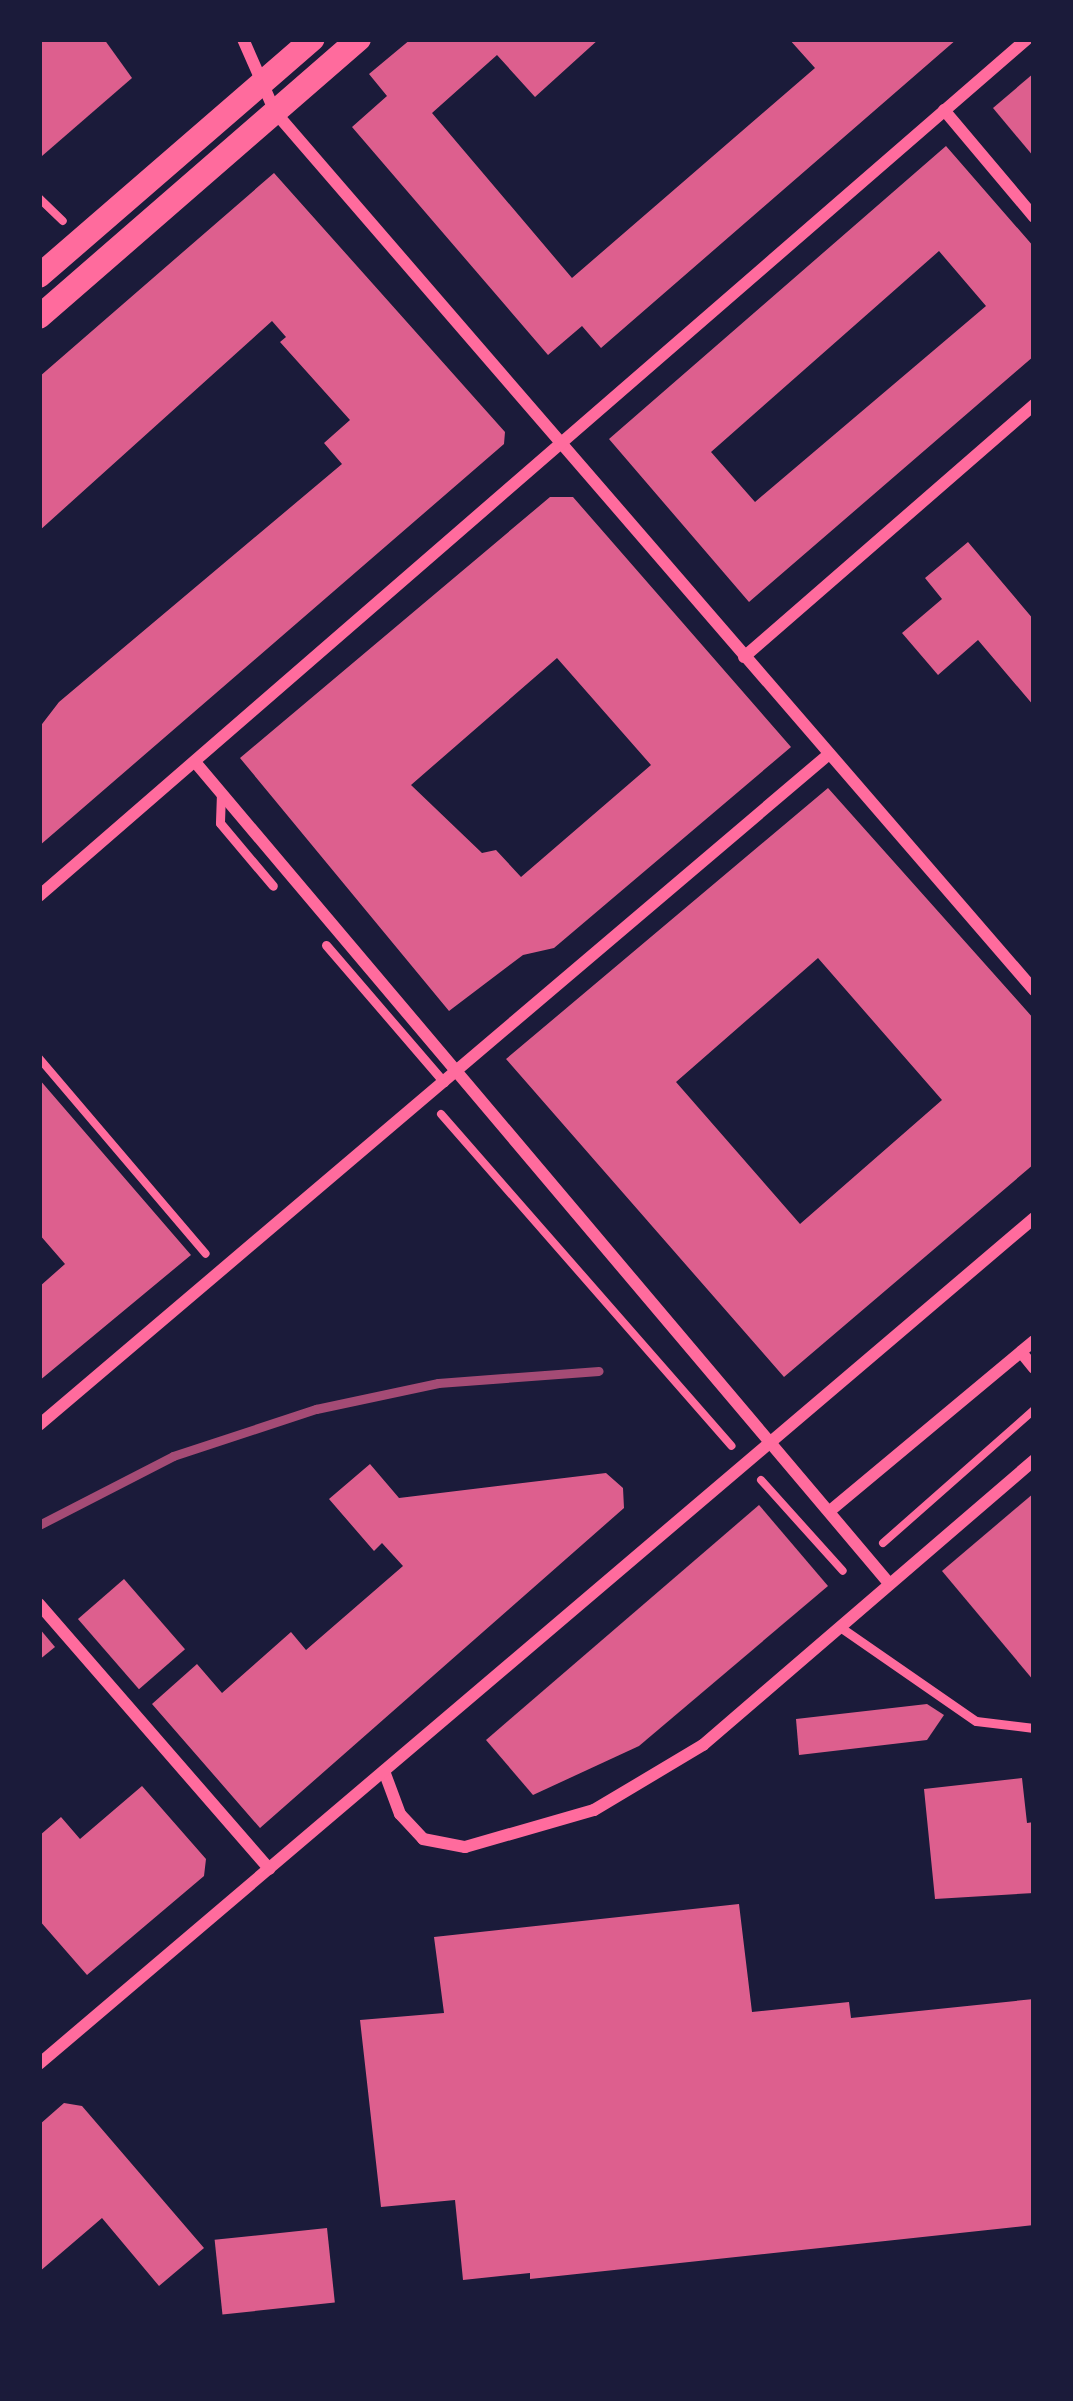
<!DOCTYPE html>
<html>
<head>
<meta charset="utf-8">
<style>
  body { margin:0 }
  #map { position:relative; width:1073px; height:2401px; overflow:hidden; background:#1b1b3a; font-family:Barlow,sans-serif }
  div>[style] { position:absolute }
  .building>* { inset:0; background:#dd5f8e; transform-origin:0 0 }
  .path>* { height:8px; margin:-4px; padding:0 4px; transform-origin:4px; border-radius:4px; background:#ff6b9d }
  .service>* { height:9px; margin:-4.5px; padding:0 4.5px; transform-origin:4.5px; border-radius:4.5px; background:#ff6b9d }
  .minor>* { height:12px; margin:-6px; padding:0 6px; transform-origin:6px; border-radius:6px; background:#ff6b9d }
  .secondary>* { height:24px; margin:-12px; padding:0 12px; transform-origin:12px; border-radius:12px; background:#ff6b9d }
  .rail>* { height:9px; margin:-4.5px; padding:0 4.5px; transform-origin:4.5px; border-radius:4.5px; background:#a44b75 }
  span { translate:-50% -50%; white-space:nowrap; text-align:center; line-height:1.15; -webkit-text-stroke:10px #1b1b3a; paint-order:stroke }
  .frame { position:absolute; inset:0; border:42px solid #1b1b3a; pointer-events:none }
</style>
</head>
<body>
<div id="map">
  <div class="building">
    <i style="clip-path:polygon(39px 39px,104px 39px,132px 78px,42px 156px)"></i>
    <i style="clip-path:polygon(411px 39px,599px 39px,535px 97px,497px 55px,432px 113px,572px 278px,815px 68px,789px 39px,957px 39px,601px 348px,582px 326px,548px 355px,352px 127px,387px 96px,369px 74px)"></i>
    <i style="clip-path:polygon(1034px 73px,1034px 157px,993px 108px)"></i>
    <i style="clip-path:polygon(evenodd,946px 146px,1034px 247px,1034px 356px,749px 602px,609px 439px,946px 146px,939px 251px,986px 306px,755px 502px,711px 452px,939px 251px)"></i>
    <i style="clip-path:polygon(274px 173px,505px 432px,504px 444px,39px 846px,39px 728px,59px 702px,342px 464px,324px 443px,350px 420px,280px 342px,286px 337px,272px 321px,39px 531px,39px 377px)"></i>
    <i style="clip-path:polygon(evenodd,550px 497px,573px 497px,791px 747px,554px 948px,523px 955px,449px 1011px,240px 758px,550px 497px,557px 658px,651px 765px,521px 877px,496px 850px,482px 853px,411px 785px,557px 658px)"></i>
    <i style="clip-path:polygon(968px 542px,1034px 620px,1034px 706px,978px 640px,938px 675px,902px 633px,942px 599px,925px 578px)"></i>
    <i style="clip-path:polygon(evenodd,828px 788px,1034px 1019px,1034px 1164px,784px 1377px,506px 1059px,828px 788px,818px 958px,942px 1100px,800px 1224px,676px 1082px,818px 958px)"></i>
    <i style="clip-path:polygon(39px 1079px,191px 1255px,39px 1381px,39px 1287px,65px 1264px,39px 1234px)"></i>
    <i style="clip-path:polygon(370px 1464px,399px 1498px,606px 1473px,623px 1488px,624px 1508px,260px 1828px,152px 1704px,197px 1664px,222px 1693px,291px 1632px,306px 1650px,403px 1566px,382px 1543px,374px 1551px,329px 1499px)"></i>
    <i style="clip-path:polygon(1034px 1493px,1034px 1681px,942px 1571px)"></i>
    <i style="clip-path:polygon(759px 1505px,828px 1586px,639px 1746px,533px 1795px,486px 1740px)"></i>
    <i style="left:124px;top:1579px;width:93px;height:61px;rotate:49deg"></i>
    <i style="clip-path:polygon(39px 1628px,55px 1647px,39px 1660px)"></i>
    <i style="clip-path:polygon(927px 1704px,944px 1715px,927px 1740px,799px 1755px,796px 1719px)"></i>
    <i style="clip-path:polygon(1022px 1778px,1027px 1823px,1034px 1822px,1034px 1893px,935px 1899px,924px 1789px)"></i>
    <i style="clip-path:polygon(142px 1786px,206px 1859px,204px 1876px,87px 1975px,39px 1920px,39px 1836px,61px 1817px,80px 1839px)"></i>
    <i style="clip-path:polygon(739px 1904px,752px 2012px,849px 2002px,851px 2018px,1034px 1999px,1034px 2225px,530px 2279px,530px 2273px,463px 2280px,455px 2200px,381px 2207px,360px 2020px,444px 2013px,434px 1937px)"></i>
    <i style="clip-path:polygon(64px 2103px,82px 2106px,204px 2248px,159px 2286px,102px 2218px,39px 2272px,39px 2125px)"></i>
    <i style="left:327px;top:2228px;width:75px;height:113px;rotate:84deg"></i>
  </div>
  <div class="path">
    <i style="left:39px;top:198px;width:33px;rotate:44deg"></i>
    <i style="left:39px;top:1058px;width:257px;rotate:49.6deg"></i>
    <i style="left:441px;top:1114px;width:441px;rotate:48.8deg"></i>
    <i style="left:761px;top:1480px;width:122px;rotate:48deg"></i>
    <i style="left:883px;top:1543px;width:201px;rotate:-41.4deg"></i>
  </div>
  <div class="service">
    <i style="left:221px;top:793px;width:30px;rotate:92deg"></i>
    <i style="left:220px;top:823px;width:82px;rotate:49.9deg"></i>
    <i style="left:326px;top:945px;width:181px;rotate:49.3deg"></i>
    <i style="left:840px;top:1627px;width:165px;rotate:34.7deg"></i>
    <i style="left:976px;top:1721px;width:58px;rotate:6.9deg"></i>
  </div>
  <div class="minor">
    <i style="left:243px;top:39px;width:80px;rotate:66.3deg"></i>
    <i style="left:275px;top:112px;width:1161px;rotate:49.16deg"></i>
    <i style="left:944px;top:110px;width:140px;rotate:49.9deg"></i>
    <i style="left:744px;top:657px;width:384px;rotate:-41deg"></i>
    <i style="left:195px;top:762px;width:1074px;rotate:49.8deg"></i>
    <i style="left:39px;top:896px;width:1308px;rotate:-40.94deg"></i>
    <i style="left:1021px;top:1352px;width:21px;rotate:51deg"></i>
    <i style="left:39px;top:1425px;width:1035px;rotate:-40.34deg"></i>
    <i style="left:831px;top:1510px;width:264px;rotate:-39.8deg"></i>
    <i style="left:39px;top:1604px;width:351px;rotate:49deg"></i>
    <i style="left:384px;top:1771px;width:46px;rotate:69.6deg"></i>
    <i style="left:400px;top:1814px;width:34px;rotate:47deg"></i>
    <i style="left:423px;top:1839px;width:43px;rotate:10.8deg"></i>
    <i style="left:465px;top:1847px;width:134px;rotate:-16deg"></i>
    <i style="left:594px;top:1810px;width:127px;rotate:-30.8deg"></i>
    <i style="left:703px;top:1745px;width:437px;rotate:-40.7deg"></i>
    <i style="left:39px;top:2064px;width:1306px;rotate:-40.37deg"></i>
  </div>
  <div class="secondary">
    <i style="left:39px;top:276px;width:362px;rotate:-40.9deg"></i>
    <i style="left:39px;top:317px;width:424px;rotate:-41deg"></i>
  </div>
  <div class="rail">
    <i style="left:39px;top:1525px;width:151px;rotate:-27.2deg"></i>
    <i style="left:173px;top:1456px;width:151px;rotate:-18.2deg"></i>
    <i style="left:316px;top:1409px;width:125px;rotate:-12deg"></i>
    <i style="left:438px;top:1383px;width:161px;rotate:-4.3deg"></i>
  </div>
  <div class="frame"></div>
</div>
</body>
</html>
